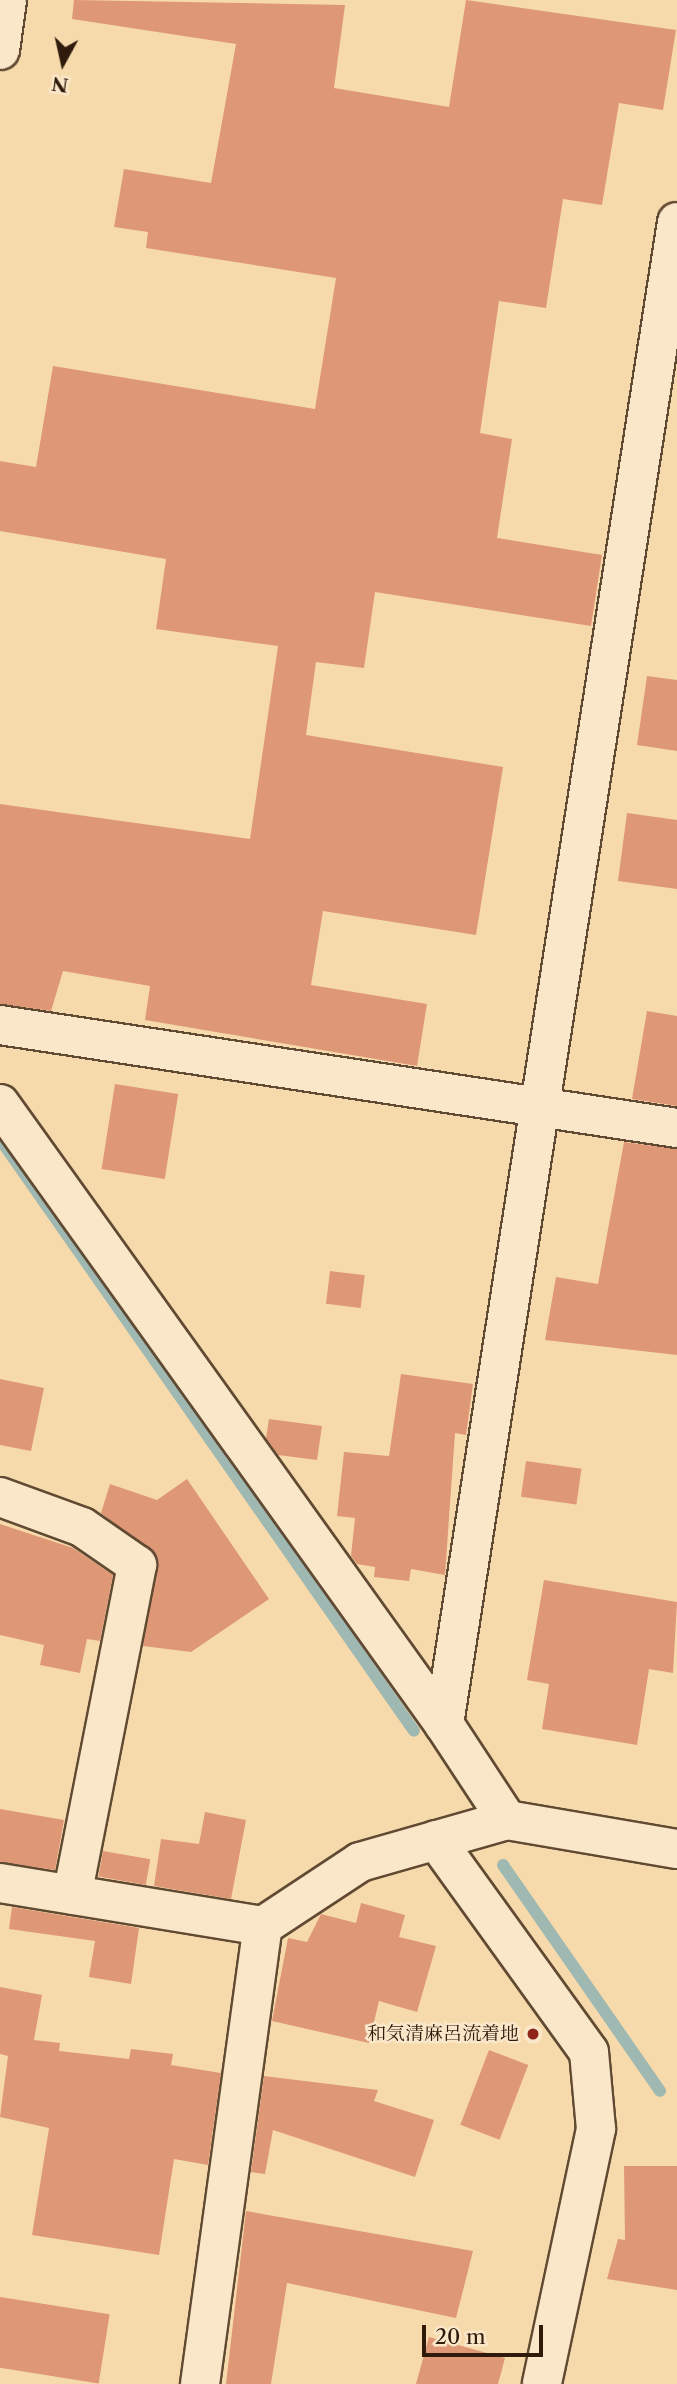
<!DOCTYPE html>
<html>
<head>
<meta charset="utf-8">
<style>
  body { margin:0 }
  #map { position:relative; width:677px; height:2384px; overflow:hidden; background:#f7daac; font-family:"Libre Caslon Text","Noto Serif JP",serif }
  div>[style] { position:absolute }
  .stream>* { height:12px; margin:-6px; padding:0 6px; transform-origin:6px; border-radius:6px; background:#9fb9b2 }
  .building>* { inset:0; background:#de9876; transform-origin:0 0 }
  .roads { filter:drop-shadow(2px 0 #614a33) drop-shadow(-2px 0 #614a33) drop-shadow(0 2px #614a33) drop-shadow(0 -2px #614a33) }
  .minor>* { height:38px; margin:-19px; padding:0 19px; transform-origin:19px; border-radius:19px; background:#fae7c9 }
  .dots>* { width:19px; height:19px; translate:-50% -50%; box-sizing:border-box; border:4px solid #fae7c9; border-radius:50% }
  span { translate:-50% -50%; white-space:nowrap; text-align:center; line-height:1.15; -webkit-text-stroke:5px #fae7c9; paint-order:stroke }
  .poi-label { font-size:19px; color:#2f1a0b }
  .right { translate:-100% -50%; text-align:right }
  .north { position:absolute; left:28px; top:28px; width:70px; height:70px; -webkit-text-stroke:5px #fae7c9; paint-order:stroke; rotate:188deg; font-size:19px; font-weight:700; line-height:28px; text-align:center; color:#2f1a0b }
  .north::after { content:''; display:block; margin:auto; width:24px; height:32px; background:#2f1a0b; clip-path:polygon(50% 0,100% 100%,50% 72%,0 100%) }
  .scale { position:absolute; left:422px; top:2325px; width:121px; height:32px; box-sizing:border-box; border:4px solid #2f1a0b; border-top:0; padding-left:9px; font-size:21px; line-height:24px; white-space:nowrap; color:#2f1a0b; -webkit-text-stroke:5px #fae7c9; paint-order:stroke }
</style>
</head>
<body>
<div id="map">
  <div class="stream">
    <i style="left:0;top:1139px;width:722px;rotate:55.03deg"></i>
    <i style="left:503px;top:1865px;width:275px;rotate:55.2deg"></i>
  </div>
  <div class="building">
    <i style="clip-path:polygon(74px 0,345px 5px,334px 88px,449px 107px,466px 0,676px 30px,663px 110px,619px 103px,602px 205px,563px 199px,546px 308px,499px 301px,480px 433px,512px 439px,497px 538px,602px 555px,591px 626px,375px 592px,364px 668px,316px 662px,306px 735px,503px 767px,476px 935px,323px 911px,311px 985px,427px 1004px,417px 1066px,145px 1020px,150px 986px,63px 971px,51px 1011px,0 1004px,0 804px,250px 839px,278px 646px,156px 629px,166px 559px,0 531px,0 461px,36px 467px,53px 366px,315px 409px,336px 278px,146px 248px,148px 232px,114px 227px,124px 169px,211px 183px,236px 44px,72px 19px)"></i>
    <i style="clip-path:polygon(647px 676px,677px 680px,677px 751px,637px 745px)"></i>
    <i style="clip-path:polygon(627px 813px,677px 820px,677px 889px,618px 881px)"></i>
    <i style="clip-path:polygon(647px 1011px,677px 1016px,677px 1106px,632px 1099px)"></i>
    <i style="left:115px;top:1084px;width:64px;height:86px;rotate:9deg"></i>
    <i style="clip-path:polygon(624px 1142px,677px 1149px,677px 1355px,545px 1340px,556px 1277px,598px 1284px)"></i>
    <i style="left:330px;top:1271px;width:35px;height:33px;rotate:7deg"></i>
    <i style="clip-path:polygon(401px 1374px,473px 1384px,466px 1435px,455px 1433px,445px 1575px,411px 1569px,409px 1581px,374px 1577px,375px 1567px,357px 1564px,351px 1556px,355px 1518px,337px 1516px,344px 1452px,389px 1456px)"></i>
    <i style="clip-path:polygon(0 1379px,44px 1388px,31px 1451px,0 1445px)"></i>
    <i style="clip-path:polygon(269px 1419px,322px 1426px,317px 1460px,278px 1455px,266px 1438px)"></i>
    <i style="left:526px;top:1461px;width:56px;height:36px;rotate:8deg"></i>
    <i style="clip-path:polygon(187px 1479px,269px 1599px,191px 1652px,143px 1646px,157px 1558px,101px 1513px,110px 1484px,157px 1500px)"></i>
    <i style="clip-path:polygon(0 1524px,73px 1548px,113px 1575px,100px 1641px,87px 1639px,80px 1673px,40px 1665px,44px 1645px,0 1635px)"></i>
    <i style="clip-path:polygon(544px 1580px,677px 1602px,673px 1673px,649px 1669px,637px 1745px,542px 1729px,549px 1684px,527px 1680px)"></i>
    <i style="clip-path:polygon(0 1809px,64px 1820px,55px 1870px,0 1862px)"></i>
    <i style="clip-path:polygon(205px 1812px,246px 1820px,231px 1899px,154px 1886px,161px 1839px,199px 1844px)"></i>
    <i style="left:103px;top:1851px;width:48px;height:26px;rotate:10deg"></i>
    <i style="clip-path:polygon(361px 1903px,405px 1915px,399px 1937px,436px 1946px,417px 2012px,379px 2001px,369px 2043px,272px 2021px,288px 1938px,307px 1942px,321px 1914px,356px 1923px)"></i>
    <i style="clip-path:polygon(12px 1907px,139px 1928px,131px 1984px,89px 1977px,95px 1941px,9px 1929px)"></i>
    <i style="clip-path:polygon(0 1987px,42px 1995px,34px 2040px,60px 2043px,59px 2051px,129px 2059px,131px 2049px,173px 2054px,171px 2065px,221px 2073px,208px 2165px,174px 2159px,159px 2255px,32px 2235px,49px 2128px,0 2117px,8px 2056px,0 2054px)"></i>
    <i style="left:489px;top:2050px;width:42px;height:80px;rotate:21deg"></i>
    <i style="clip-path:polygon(264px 2076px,378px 2090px,374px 2101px,434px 2120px,415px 2177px,273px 2130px,265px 2174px,251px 2172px)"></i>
    <i style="clip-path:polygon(624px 2166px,677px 2166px,677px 2290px,607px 2279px,618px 2239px,625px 2240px)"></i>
    <i style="clip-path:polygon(246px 2211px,473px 2251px,456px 2318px,287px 2283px,271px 2384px,226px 2384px)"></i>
    <i style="left:0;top:2297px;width:111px;height:70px;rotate:9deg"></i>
    <i style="clip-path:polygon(429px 2337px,505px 2358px,498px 2384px,416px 2384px)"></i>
  </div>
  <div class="roads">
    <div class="minor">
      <i style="left:0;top:50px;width:50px;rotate:-82deg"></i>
      <i style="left:0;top:1025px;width:685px;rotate:8.65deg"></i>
      <i style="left:0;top:1104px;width:763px;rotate:54.39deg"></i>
      <i style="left:444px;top:1724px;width:115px;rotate:56.7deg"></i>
      <i style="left:0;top:1497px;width:87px;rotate:20.1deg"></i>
      <i style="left:82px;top:1527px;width:67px;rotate:34.6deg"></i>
      <i style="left:137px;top:1565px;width:336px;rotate:101.1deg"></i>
      <i style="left:444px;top:1724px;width:1520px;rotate:-81.18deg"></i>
      <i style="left:436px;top:1840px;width:261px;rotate:54.2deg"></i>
      <i style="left:589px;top:2052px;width:77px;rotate:84.8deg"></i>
      <i style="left:596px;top:2129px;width:261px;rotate:102deg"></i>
      <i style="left:0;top:1883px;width:266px;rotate:9.3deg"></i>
      <i style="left:263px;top:1926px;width:116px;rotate:-33.4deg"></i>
      <i style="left:360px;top:1862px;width:153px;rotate:-15.9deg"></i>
      <i style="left:507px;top:1820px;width:172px;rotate:9.7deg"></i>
      <i style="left:200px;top:2384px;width:462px;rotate:-82.2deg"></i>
    </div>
  </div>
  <div class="dots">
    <i style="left:533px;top:2034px;background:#8f2418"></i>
  </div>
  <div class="poi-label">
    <span class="right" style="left:519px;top:2034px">和気清麻呂流着地</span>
  </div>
  <div class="north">N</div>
  <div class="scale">20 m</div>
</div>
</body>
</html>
